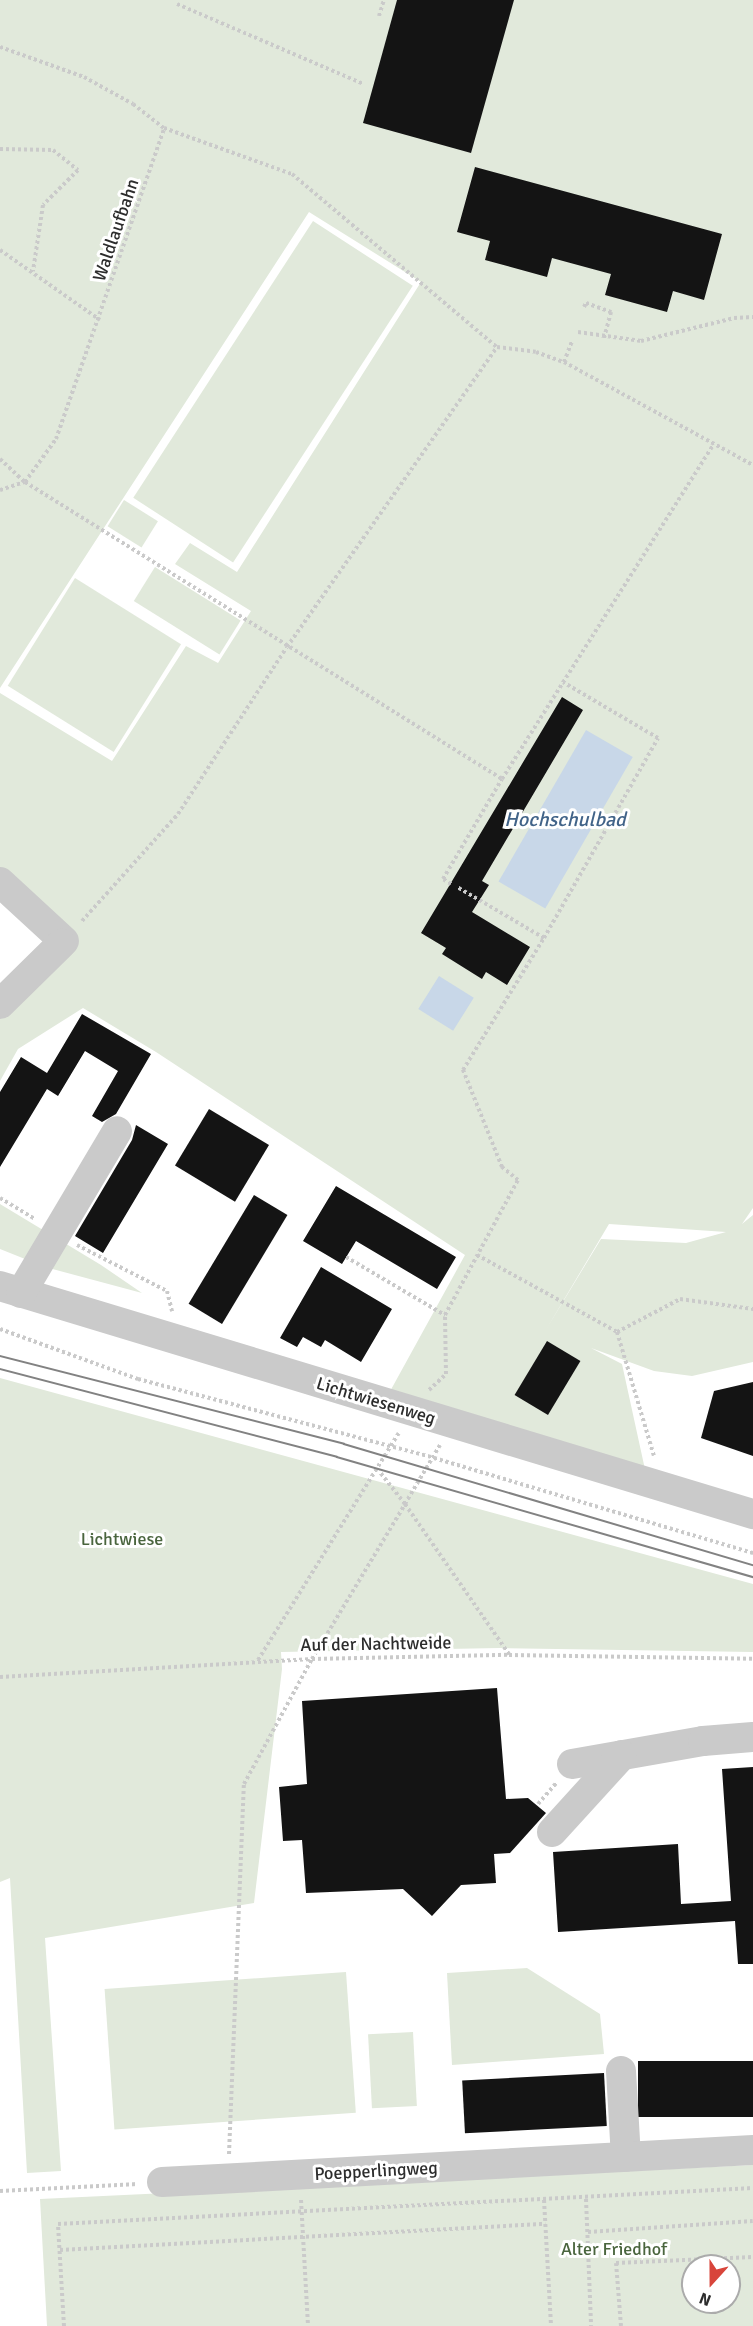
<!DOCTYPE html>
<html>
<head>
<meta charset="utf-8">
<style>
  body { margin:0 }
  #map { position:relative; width:753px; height:2326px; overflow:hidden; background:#fff; font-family:Signika,sans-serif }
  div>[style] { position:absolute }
  .green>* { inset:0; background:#e1e9db; transform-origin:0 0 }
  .water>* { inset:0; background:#c8d7e8; transform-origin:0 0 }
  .building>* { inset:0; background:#141414; transform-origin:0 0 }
  .path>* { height:4px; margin-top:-2px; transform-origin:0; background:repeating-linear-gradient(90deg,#cacaca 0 3px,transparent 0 6px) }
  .minor>* { height:30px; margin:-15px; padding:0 15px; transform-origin:15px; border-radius:15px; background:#cacaca }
  .tram>* { height:1.5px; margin:-0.75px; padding:0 0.75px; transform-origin:0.75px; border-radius:0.75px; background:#828282 }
  span { translate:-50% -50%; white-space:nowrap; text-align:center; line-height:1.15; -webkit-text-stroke:6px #fff; paint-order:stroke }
  .street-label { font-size:18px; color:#2d2d2d }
  .park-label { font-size:18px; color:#4a653e }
  .water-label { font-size:20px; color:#416388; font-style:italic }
  .north { position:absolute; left:681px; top:2254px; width:60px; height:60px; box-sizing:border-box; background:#fff; border:2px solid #ababab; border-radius:50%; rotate:201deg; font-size:16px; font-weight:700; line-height:24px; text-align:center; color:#2d2d2d }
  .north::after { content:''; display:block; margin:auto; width:21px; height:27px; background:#d8453b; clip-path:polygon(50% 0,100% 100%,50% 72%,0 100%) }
</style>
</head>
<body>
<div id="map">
  <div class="green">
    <i style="clip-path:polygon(evenodd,0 0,753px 0,753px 1208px,742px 1224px,753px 1215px,753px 1362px,692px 1376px,654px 1371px,591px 1348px,622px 1364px,646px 1474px,388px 1395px,465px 1255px,156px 1052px,83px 1008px,18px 1049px,0 1081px,0 1008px,68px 941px,0 877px,0 693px,112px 761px,186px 646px,218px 663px,251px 611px,175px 564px,190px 543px,237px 572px,421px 282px,309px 212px,0 688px,0 0,609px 1224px,726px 1232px,686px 1243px,601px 1239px,547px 1328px,609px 1224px)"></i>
    <i style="left:313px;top:221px;width:119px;height:330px;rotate:33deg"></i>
    <i style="left:124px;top:500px;width:40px;height:31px;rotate:32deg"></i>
    <i style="left:155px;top:567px;width:101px;height:40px;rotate:32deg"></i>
    <i style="left:75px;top:578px;width:125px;height:127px;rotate:32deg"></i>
    <i style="clip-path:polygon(0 1204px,101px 1265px,142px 1293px,45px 1267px,0 1249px)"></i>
    <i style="clip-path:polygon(0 1378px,753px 1584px,753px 1652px,500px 1648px,281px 1652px,282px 1669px,254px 1903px,45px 1938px,61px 2171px,27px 2173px,10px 1878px,0 1882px)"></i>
    <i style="clip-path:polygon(527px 1968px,600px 2014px,604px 2054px,452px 2065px,447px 1973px)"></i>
    <i style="left:346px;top:1972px;width:141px;height:242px;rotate:86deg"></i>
    <i style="left:413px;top:2032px;width:74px;height:45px;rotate:87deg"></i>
    <i style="clip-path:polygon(evenodd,753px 2165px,753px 2326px,47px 2326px,40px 2199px,753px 2165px,693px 2266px,729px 2266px,729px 2302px,693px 2302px,693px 2266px)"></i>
  </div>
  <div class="water">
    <i style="left:586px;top:730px;width:54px;height:175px;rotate:30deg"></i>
    <i style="left:439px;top:976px;width:41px;height:39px;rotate:32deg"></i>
  </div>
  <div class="building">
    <i style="clip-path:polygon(397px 0,514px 0,471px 153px,363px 123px)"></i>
    <i style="clip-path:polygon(475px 167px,722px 234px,704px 300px,673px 291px,667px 312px,605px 295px,611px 274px,552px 258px,547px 277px,485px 260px,490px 241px,457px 232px)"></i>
    <i style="clip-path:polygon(562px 697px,583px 710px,482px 881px,489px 885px,472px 912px,530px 947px,507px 985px,486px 972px,482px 979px,442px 954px,446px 948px,421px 933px)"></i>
    <i style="clip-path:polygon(82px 1014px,151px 1054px,116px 1114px,102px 1122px,92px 1116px,118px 1071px,85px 1051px,58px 1096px,47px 1089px,0 1167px,0 1092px,21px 1057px,47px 1073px)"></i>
    <i style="left:209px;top:1109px;width:70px;height:66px;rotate:31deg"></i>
    <i style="clip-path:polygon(136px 1125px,168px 1144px,103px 1253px,75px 1236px,132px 1140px)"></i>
    <i style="clip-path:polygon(336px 1186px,456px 1257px,437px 1289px,356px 1241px,342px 1264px,303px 1241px)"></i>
    <i style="left:254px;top:1195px;width:39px;height:127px;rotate:31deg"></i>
    <i style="clip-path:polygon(321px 1267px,392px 1309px,361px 1362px,325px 1340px,321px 1347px,303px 1337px,297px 1347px,280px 1338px)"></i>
    <i style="left:547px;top:1341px;width:39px;height:63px;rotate:31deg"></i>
    <i style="clip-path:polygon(753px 1382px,753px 1456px,701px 1438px,714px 1391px)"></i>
    <i style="clip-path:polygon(497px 1688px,506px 1799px,528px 1798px,546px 1813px,510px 1853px,494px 1854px,496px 1883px,461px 1885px,432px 1916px,403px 1889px,306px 1893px,302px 1840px,283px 1841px,279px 1787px,307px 1784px,302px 1701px)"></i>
    <i style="clip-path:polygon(753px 1767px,753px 1964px,738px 1964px,735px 1921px,558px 1932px,553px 1852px,678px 1844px,681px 1904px,731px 1901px,722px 1769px)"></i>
    <i style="left:753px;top:2061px;width:56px;height:115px;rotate:90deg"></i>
    <i style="left:604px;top:2073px;width:53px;height:142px;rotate:87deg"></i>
  </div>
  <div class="path">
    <i style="left:177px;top:4px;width:203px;rotate:23.2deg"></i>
    <i style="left:379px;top:16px;width:17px;rotate:-73deg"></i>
    <i style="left:0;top:47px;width:89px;rotate:19.7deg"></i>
    <i style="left:84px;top:77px;width:56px;rotate:28.9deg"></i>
    <i style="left:133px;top:104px;width:39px;rotate:38deg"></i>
    <i style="left:164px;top:128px;width:136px;rotate:19.8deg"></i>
    <i style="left:292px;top:174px;width:268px;rotate:40.2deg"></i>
    <i style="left:497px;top:347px;width:39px;rotate:7deg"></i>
    <i style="left:536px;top:352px;width:30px;rotate:20deg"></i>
    <i style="left:564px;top:362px;width:215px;rotate:28.6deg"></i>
    <i style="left:0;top:149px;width:53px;rotate:1.1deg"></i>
    <i style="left:53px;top:150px;width:32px;rotate:39deg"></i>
    <i style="left:78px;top:170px;width:49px;rotate:135deg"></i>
    <i style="left:43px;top:205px;width:67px;rotate:98.6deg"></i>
    <i style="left:0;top:250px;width:122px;rotate:35deg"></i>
    <i style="left:584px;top:307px;width:4px;rotate:-63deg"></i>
    <i style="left:586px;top:303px;width:27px;rotate:20deg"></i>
    <i style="left:611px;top:312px;width:27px;rotate:105deg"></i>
    <i style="left:578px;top:332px;width:64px;rotate:8.1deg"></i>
    <i style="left:641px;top:341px;width:96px;rotate:-13.9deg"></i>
    <i style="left:734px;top:318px;width:19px;rotate:-3deg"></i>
    <i style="left:564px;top:362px;width:22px;rotate:-69deg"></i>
    <i style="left:0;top:459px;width:34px;rotate:43deg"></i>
    <i style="left:25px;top:482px;width:562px;rotate:31.91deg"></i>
    <i style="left:0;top:490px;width:26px;rotate:-18deg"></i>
    <i style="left:25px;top:482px;width:53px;rotate:-54.2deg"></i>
    <i style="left:56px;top:439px;width:329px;rotate:-70.8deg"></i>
    <i style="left:451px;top:884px;width:9px;rotate:-148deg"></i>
    <i style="left:443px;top:879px;width:116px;rotate:-59.5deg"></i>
    <i style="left:502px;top:779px;width:396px;rotate:-57.7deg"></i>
    <i style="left:82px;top:921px;width:144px;rotate:-48.1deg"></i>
    <i style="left:178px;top:814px;width:199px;rotate:-56.9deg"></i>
    <i style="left:287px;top:647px;width:366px;rotate:-55deg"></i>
    <i style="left:544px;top:938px;width:230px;rotate:-60.3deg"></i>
    <i style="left:658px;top:738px;width:110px;rotate:-149.5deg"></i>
    <i style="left:0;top:1198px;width:41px;rotate:31deg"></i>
    <i style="left:77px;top:1245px;width:101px;rotate:27.1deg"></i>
    <i style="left:167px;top:1291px;width:21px;rotate:76deg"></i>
    <i style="left:477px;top:1255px;width:160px;rotate:28.8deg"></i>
    <i style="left:617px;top:1332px;width:71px;rotate:-27.6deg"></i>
    <i style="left:680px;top:1299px;width:74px;rotate:7.8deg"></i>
    <i style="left:346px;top:1257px;width:115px;rotate:30.4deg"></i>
    <i style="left:0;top:1329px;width:147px;rotate:19.9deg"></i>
    <i style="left:138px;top:1379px;width:306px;rotate:14.9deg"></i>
    <i style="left:434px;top:1458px;width:333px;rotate:16.6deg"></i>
    <i style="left:617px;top:1332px;width:129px;rotate:73.4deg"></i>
    <i style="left:429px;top:1390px;width:23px;rotate:-43deg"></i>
    <i style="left:446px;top:1374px;width:59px;rotate:-91deg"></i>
    <i style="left:445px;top:1315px;width:153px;rotate:-61.6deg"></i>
    <i style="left:518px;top:1180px;width:21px;rotate:-141deg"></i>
    <i style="left:502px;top:1167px;width:105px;rotate:-111.9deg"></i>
    <i style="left:463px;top:1070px;width:155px;rotate:-58.5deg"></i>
    <i style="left:544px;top:938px;width:101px;rotate:-149.6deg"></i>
    <i style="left:440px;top:1445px;width:69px;rotate:120.7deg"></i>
    <i style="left:405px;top:1504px;width:183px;rotate:55.3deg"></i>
    <i style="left:258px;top:1660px;width:267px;rotate:-58.2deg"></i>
    <i style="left:0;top:1677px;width:313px;rotate:-3.3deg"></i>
    <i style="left:312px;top:1659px;width:197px;rotate:-1.2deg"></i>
    <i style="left:509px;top:1655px;width:244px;rotate:0.9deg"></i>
    <i style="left:538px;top:1804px;width:28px;rotate:-49deg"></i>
    <i style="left:229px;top:2154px;width:370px;rotate:-87.7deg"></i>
    <i style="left:244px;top:1784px;width:142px;rotate:-61.5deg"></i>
    <i style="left:312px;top:1659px;width:181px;rotate:-59deg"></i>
    <i style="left:405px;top:1504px;width:42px;rotate:-128.2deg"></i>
    <i style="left:0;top:2191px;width:138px;rotate:-2.9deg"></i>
    <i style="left:586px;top:2199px;width:127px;rotate:87.7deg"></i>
    <i style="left:301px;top:2200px;width:126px;rotate:86.8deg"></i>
    <i style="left:544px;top:2200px;width:126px;rotate:86.8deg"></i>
    <i style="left:588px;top:2232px;width:165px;rotate:-3.8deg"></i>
    <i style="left:60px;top:2250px;width:486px;rotate:-3.1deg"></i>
    <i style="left:64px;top:2326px;width:102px;rotate:-93.4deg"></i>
    <i style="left:58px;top:2224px;width:696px;rotate:-2.97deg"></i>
    <i style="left:621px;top:2326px;width:63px;rotate:-94.5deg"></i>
    <i style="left:616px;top:2263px;width:137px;rotate:-2.5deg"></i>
  </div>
  <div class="minor">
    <i style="left:0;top:882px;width:87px;rotate:42.7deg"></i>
    <i style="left:0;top:1004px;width:86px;rotate:-44.5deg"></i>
    <i style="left:0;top:1286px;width:787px;rotate:16.85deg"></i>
    <i style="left:21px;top:1293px;width:188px;rotate:-59.3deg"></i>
    <i style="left:572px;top:1764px;width:133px;rotate:-10deg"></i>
    <i style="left:703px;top:1741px;width:50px;rotate:-4.6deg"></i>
    <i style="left:552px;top:1832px;width:104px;rotate:-47.7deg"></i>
    <i style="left:621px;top:2071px;width:86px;rotate:86.7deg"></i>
    <i style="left:162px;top:2182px;width:592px;rotate:-3.1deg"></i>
  </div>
  <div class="tram">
    <i style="left:0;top:1356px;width:355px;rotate:14.3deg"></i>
    <i style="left:344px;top:1444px;width:427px;rotate:16.5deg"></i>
    <i style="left:0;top:1369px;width:348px;rotate:14.6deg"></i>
    <i style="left:337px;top:1457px;width:433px;rotate:16.1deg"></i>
  </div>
  <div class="street-label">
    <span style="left:116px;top:230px;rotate:-71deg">Waldlaufbahn</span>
    <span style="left:376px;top:1401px;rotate:17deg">Lichtwiesenweg</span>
    <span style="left:376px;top:1644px;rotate:-1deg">Auf der Nachtweide</span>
    <span style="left:376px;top:2171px;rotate:-3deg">Poepperlingweg</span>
  </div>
  <div class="park-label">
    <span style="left:122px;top:1539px">Lichtwiese</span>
    <span style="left:614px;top:2249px">Alter Friedhof</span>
  </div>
  <div class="water-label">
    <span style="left:565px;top:819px">Hochschulbad</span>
  </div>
  <div class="north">N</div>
</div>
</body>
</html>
